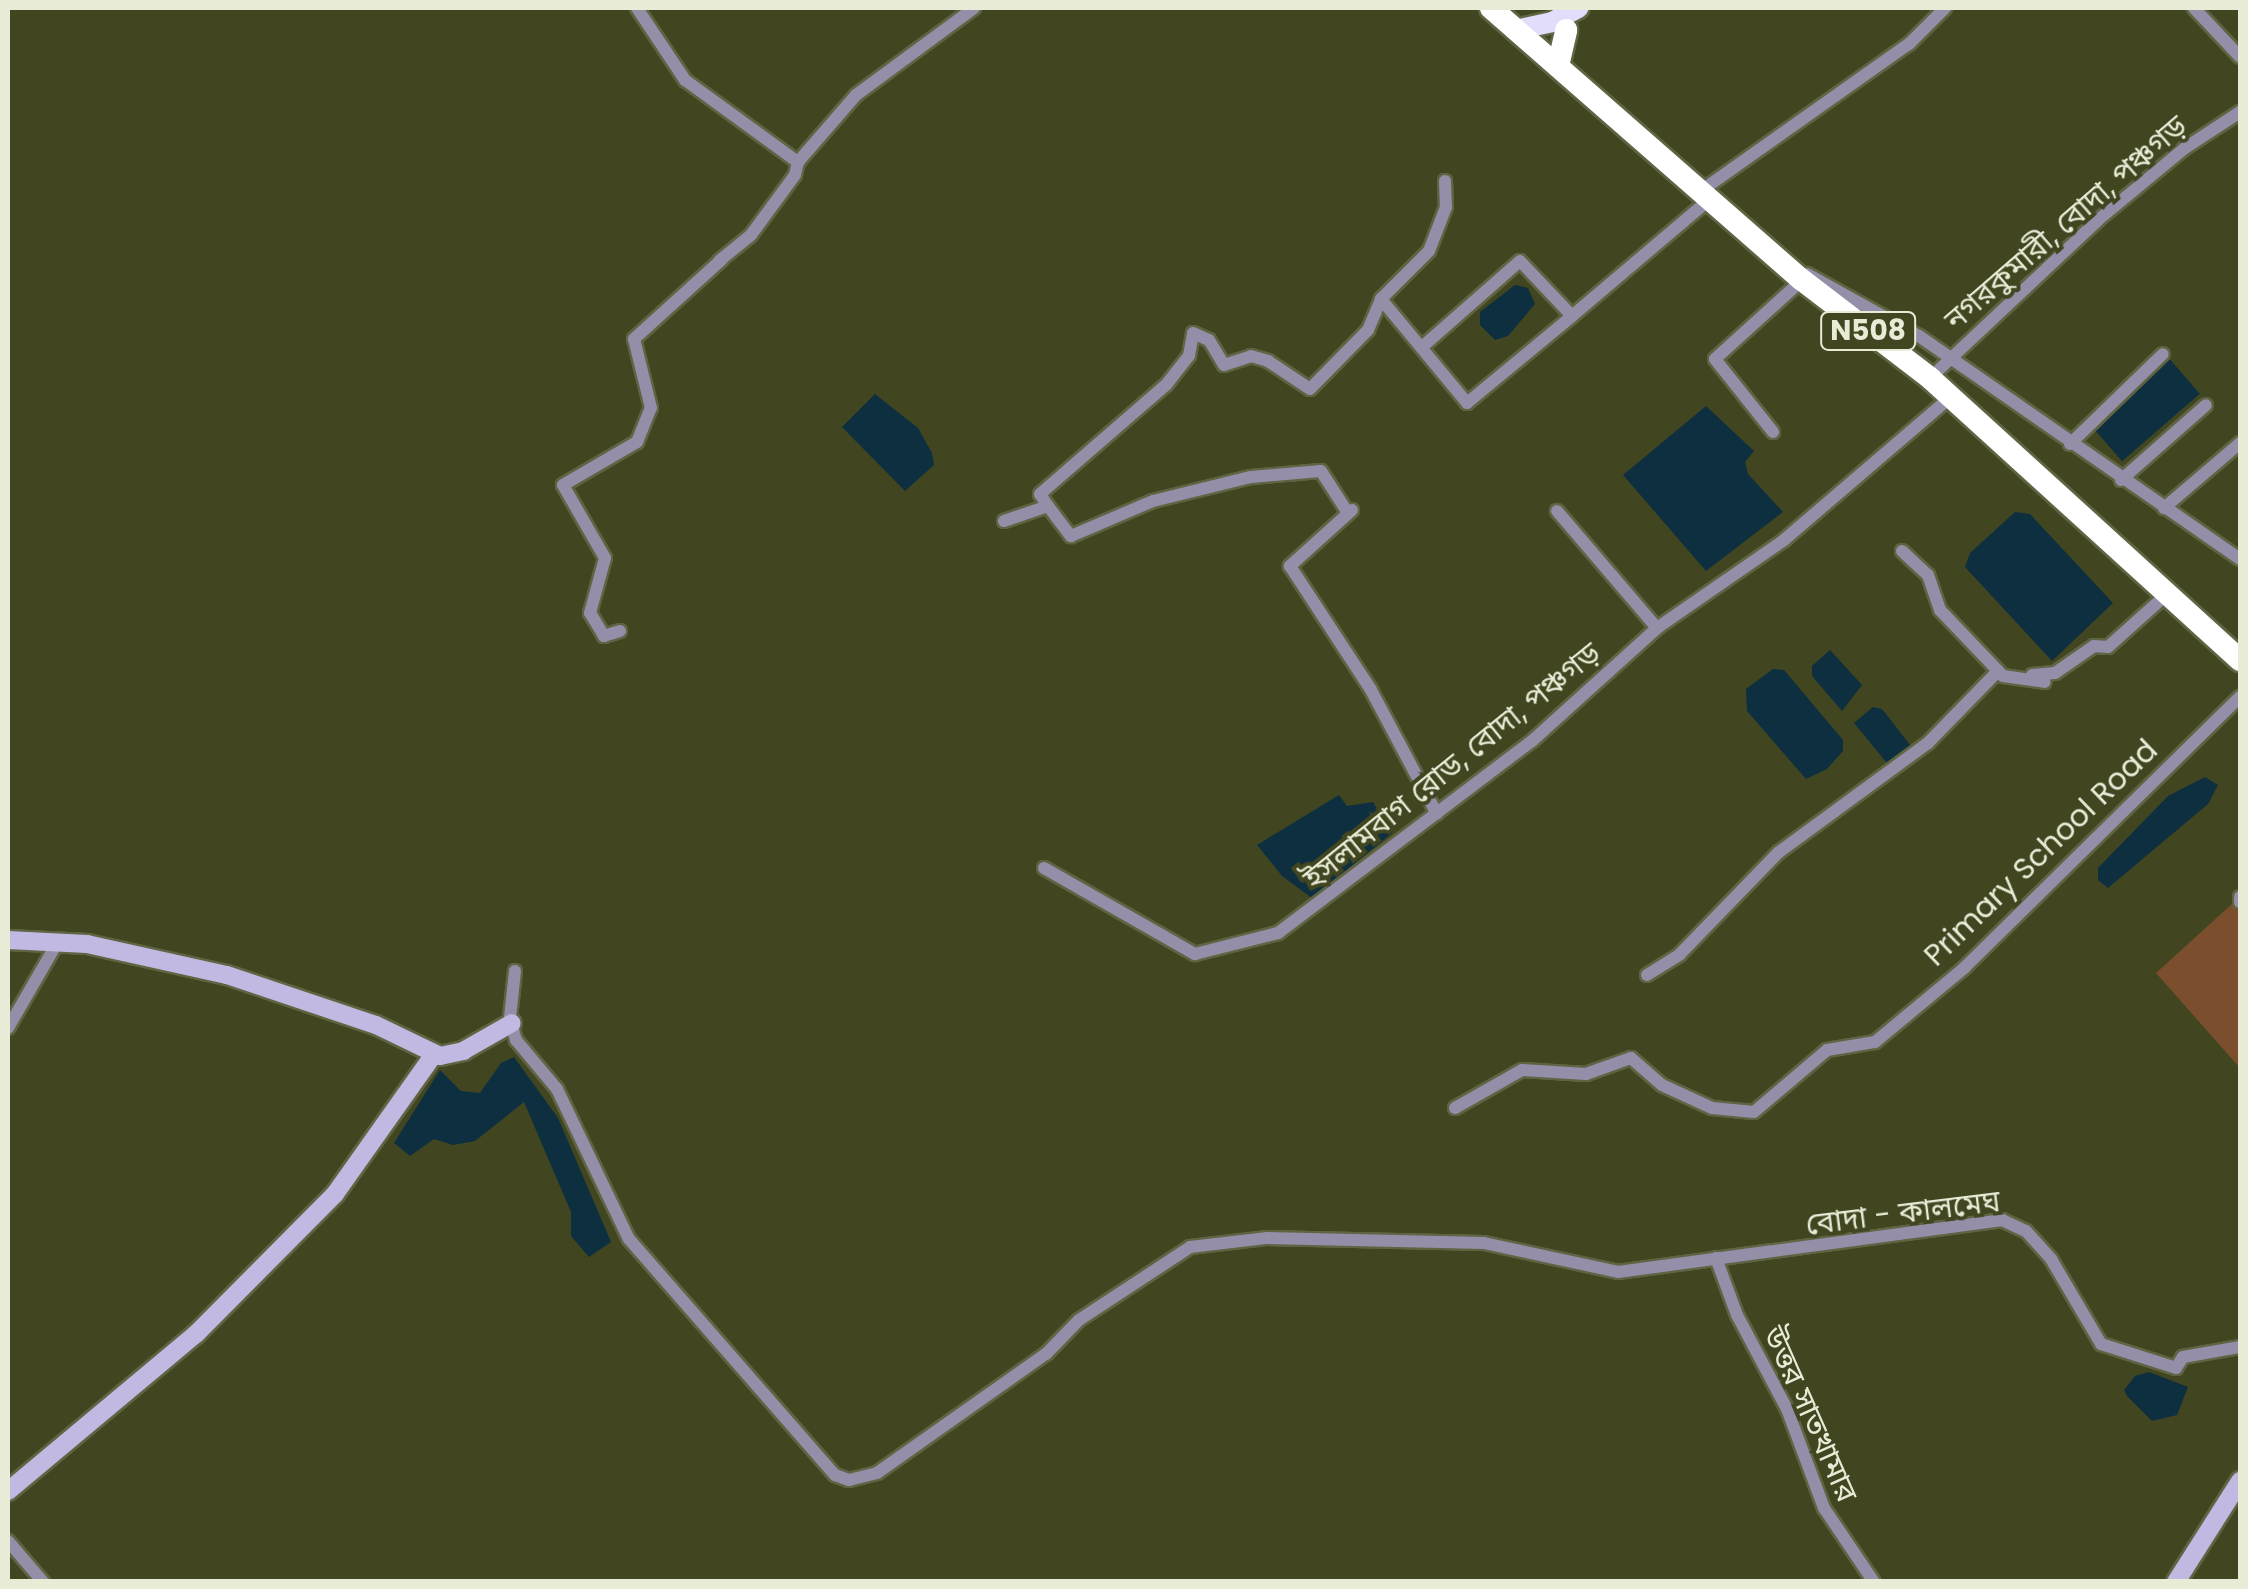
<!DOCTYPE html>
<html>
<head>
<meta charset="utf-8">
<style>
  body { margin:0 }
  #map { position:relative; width:2248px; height:1589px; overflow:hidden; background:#414621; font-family:Poppins,"Noto Sans Bengali",sans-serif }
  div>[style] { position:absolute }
  .green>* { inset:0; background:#7b4e2e }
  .water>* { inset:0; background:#0d2f40; transform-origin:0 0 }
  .roads { filter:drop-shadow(2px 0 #5f6442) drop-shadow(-2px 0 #5f6442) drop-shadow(0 2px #5f6442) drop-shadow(0 -2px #5f6442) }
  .street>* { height:12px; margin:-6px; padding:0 6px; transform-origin:6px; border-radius:6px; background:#948ea8 }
  .secondary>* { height:18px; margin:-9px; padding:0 9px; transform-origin:9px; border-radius:9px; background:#c1b9e1 }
  .primary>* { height:20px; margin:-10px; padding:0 10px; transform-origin:10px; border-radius:10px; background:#e3ddfc }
  .highway>* { height:22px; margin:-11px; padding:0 11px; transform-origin:11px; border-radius:11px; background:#fff }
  span { translate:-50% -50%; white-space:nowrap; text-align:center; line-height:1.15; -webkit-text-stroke:8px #414621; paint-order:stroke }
  .shield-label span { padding:2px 8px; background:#414621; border:2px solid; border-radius:8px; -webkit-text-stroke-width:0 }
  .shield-label { font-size:28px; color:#e8ebd6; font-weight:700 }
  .street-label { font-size:30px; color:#e8ebd6 }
  .frame { position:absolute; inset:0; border:10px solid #e8ebd6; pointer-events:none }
</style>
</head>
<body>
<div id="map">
  <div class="green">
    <i style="clip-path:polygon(2233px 903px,2240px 911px,2240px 1068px,2156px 973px)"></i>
  </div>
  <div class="water">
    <i style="clip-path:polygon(1515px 285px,1528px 288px,1535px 304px,1508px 336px,1495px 340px,1480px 325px,1480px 312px)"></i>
    <i style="left:2167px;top:356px;width:50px;height:103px;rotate:49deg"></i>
    <i style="clip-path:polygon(875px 394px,918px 428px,932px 453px,934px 465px,905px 491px,842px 427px)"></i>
    <i style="clip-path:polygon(1706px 406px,1754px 451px,1745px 462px,1748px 474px,1783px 512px,1706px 571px,1623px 475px)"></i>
    <i style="clip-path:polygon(2015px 512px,2030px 514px,2113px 603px,2052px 661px,1965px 567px,1970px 553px)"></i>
    <i style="clip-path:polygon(1830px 650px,1862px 685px,1842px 711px,1812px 676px,1812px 666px)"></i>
    <i style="clip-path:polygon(1773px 669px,1784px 670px,1843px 740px,1843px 751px,1827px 769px,1806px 779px,1747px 711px,1746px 689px)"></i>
    <i style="clip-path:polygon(1873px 707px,1882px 709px,1911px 746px,1891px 768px,1854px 723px)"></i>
    <i style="clip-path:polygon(2205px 777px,2218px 785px,2208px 804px,2108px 888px,2098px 880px,2098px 868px,2168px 796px)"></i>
    <i style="clip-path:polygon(1339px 795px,1347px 806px,1373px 802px,1392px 833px,1312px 898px,1282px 876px,1257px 845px)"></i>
    <i style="clip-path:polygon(514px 1057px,558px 1118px,611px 1242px,589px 1257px,571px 1236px,571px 1212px,524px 1102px,475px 1141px,453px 1145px,434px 1139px,410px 1156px,394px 1143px,440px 1070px,461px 1091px,480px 1093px,501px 1063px)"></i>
    <i style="clip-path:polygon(2149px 1372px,2188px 1387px,2177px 1415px,2152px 1421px,2127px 1396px,2124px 1390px,2135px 1376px)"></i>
  </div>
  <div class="roads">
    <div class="street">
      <i style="left:637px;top:8px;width:87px;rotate:56.3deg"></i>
      <i style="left:685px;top:80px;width:140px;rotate:36deg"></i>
      <i style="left:798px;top:162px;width:13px;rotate:103deg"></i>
      <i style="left:795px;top:175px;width:74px;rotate:126.3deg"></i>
      <i style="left:751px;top:235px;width:41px;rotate:140.9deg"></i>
      <i style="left:2194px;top:8px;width:67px;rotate:46.8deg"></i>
      <i style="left:798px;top:162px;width:89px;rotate:-49.1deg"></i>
      <i style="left:856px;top:95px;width:147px;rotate:-36.4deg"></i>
      <i style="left:1445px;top:181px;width:26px;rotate:88deg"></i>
      <i style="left:1446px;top:207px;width:47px;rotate:111.1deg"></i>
      <i style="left:1429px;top:251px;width:68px;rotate:135deg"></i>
      <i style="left:1381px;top:299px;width:135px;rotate:50.4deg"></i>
      <i style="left:1467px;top:403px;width:136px;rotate:-39.6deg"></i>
      <i style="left:1701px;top:191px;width:255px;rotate:-35.3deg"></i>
      <i style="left:1909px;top:44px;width:51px;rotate:-45deg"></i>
      <i style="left:1807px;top:274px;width:128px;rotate:29deg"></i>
      <i style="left:1919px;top:336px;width:391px;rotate:34.8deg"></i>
      <i style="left:1422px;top:347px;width:130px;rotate:-41.3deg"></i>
      <i style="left:1520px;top:261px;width:76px;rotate:46.6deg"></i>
      <i style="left:1572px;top:316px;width:181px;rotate:-40.3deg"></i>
      <i style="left:1930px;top:378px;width:231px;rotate:-43.2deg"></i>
      <i style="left:2098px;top:220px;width:113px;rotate:-39.6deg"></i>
      <i style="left:2185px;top:148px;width:66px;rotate:-33.2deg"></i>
      <i style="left:1773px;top:432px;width:93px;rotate:-128.5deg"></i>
      <i style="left:1715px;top:359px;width:118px;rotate:-42.2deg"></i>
      <i style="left:2070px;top:444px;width:129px;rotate:-44.1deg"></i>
      <i style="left:2121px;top:480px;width:113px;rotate:-41.4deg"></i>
      <i style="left:1048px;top:506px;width:14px;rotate:-124deg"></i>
      <i style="left:1040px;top:494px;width:167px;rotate:-40.9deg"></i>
      <i style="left:1166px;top:385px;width:37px;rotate:-52deg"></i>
      <i style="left:1189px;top:356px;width:23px;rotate:-80deg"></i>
      <i style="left:1193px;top:333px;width:17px;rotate:24deg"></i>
      <i style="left:1209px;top:340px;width:29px;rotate:59deg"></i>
      <i style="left:1224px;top:365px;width:28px;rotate:-18deg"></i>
      <i style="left:1251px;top:356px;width:18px;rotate:16deg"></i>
      <i style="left:1268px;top:361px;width:50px;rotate:33.7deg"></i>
      <i style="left:1310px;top:389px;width:83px;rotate:-45.5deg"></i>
      <i style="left:1368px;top:330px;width:34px;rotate:-67deg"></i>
      <i style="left:2164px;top:508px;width:100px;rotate:-40.5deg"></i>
      <i style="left:1352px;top:510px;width:84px;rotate:137.9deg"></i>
      <i style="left:1290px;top:566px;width:148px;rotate:56.8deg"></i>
      <i style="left:1371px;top:690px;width:140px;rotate:62deg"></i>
      <i style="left:1557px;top:511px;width:154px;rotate:49.5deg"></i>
      <i style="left:1004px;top:521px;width:46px;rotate:-18.8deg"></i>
      <i style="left:1048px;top:506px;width:38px;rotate:53deg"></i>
      <i style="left:1071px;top:536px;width:89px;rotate:-23.1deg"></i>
      <i style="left:1153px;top:501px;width:101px;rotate:-13.8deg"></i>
      <i style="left:1251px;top:477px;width:70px;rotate:-4.9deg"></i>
      <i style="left:1321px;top:471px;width:50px;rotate:57.3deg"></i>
      <i style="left:1902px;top:551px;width:35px;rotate:43deg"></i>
      <i style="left:1928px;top:575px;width:37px;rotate:71deg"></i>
      <i style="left:1940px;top:610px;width:91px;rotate:46.3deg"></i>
      <i style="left:2003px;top:676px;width:42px;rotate:8.1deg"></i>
      <i style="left:620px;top:631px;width:17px;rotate:163deg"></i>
      <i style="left:604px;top:636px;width:27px;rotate:-121deg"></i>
      <i style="left:590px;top:613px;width:57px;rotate:-74.7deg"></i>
      <i style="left:605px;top:558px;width:84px;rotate:-119.9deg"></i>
      <i style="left:563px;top:485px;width:86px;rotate:-30.2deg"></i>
      <i style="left:637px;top:442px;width:37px;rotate:-68deg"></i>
      <i style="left:651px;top:408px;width:71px;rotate:-103.8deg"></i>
      <i style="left:634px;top:339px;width:118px;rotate:-42.2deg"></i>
      <i style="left:2032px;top:675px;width:23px;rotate:-5deg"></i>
      <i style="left:2055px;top:673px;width:47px;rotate:-34.7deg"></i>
      <i style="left:2094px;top:646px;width:14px;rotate:4deg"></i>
      <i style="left:2108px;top:647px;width:79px;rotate:-41.9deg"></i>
      <i style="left:1044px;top:868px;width:174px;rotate:29.7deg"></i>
      <i style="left:1195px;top:954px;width:86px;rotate:-14.2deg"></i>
      <i style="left:1278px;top:933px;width:318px;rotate:-37.1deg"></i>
      <i style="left:1532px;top:741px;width:169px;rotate:-42.1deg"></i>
      <i style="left:1657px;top:628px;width:155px;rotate:-34.7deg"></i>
      <i style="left:1784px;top:540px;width:220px;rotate:-40.6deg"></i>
      <i style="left:2240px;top:897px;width:5px;rotate:90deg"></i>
      <i style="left:515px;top:971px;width:47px;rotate:96.1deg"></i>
      <i style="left:510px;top:1018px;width:23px;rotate:75deg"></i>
      <i style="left:516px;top:1040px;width:64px;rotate:50.1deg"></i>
      <i style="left:557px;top:1089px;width:166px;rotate:64.4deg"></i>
      <i style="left:629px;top:1239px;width:313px;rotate:48.9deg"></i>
      <i style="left:835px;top:1475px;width:15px;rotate:20deg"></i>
      <i style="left:849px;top:1480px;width:29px;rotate:-14deg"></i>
      <i style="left:877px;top:1473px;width:207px;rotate:-35.2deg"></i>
      <i style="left:1046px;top:1354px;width:47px;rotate:-45.9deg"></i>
      <i style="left:1079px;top:1320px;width:133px;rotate:-33.3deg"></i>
      <i style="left:1190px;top:1247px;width:78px;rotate:-6.7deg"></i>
      <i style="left:1267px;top:1238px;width:217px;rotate:1.3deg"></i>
      <i style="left:1484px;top:1243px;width:137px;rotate:12.2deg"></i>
      <i style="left:1618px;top:1272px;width:388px;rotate:-7.7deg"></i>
      <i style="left:2002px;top:1220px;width:26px;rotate:25deg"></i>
      <i style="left:2026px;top:1231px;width:38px;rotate:48deg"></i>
      <i style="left:2051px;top:1259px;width:99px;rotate:59.5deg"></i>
      <i style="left:2101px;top:1344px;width:79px;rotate:17.7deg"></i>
      <i style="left:2176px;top:1368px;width:13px;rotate:-58deg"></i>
      <i style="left:2183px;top:1357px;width:58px;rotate:-10deg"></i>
      <i style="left:1647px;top:975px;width:39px;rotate:-32deg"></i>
      <i style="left:1680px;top:954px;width:142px;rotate:-45.9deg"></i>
      <i style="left:1779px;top:852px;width:185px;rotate:-36.2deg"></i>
      <i style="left:1928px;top:743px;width:100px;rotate:-45.8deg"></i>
      <i style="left:8px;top:1028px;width:98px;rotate:-60deg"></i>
      <i style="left:1455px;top:1108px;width:77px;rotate:-29.6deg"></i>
      <i style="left:1522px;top:1070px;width:64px;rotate:3.6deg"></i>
      <i style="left:1586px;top:1074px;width:48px;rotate:-19.6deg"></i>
      <i style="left:1631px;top:1058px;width:41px;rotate:41.1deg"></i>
      <i style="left:1662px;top:1085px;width:55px;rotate:24.7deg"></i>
      <i style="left:1712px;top:1108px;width:42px;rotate:5.4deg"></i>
      <i style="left:1754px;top:1112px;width:96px;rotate:-40.3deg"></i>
      <i style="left:1827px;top:1050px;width:49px;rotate:-9.5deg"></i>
      <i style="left:1875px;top:1042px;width:116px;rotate:-39.7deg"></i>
      <i style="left:1964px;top:968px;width:387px;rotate:-44.5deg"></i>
      <i style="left:1716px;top:1258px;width:61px;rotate:69.8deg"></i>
      <i style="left:1737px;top:1315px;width:106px;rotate:62deg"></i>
      <i style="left:1787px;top:1409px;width:106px;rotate:69.5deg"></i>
      <i style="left:1824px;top:1508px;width:89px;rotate:56deg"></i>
      <i style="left:8px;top:1541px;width:54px;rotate:49.5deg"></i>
    </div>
    <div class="secondary">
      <i style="left:8px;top:940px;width:79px;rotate:2.9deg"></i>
      <i style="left:87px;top:944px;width:143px;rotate:12.5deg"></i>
      <i style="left:227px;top:975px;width:157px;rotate:18.6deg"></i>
      <i style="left:376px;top:1025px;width:71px;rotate:25.8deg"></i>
      <i style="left:440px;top:1056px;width:24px;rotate:-12deg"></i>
      <i style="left:463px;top:1051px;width:56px;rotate:-29.7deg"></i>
      <i style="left:8px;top:1491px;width:245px;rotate:-39.9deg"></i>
      <i style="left:196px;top:1334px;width:197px;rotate:-45.2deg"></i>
      <i style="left:335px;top:1194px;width:171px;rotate:-54.7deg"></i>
      <i style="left:2176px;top:1582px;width:120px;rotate:-57.6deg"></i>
    </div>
    <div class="primary">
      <i style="left:1515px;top:30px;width:38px;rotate:-12deg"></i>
      <i style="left:1552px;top:22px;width:30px;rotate:-28deg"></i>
    </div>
    <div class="highway">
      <i style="left:1491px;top:8px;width:413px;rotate:41.2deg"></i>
      <i style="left:1802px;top:280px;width:161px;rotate:37.4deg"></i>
      <i style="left:1930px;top:378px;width:419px;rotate:42.3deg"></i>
      <i style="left:1558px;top:66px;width:37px;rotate:-77deg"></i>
    </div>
  </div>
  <div class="shield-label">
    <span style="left:1868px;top:331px">N508</span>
  </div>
  <div class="street-label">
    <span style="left:2066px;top:223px;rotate:-41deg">নগরকুমারী, বোদা, পঞ্চগড়</span>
    <span style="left:1452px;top:766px;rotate:-39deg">ইসলামবাগ রোড, বোদা, পঞ্চগড়</span>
    <span style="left:2041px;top:853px;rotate:-44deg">Primary School Road</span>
    <span style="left:1903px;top:1213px;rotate:-7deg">বোদা - কালমেঘ</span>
    <span style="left:1810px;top:1414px;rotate:66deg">উত্তর সাতখামার</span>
  </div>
  <div class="frame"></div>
</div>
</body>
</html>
